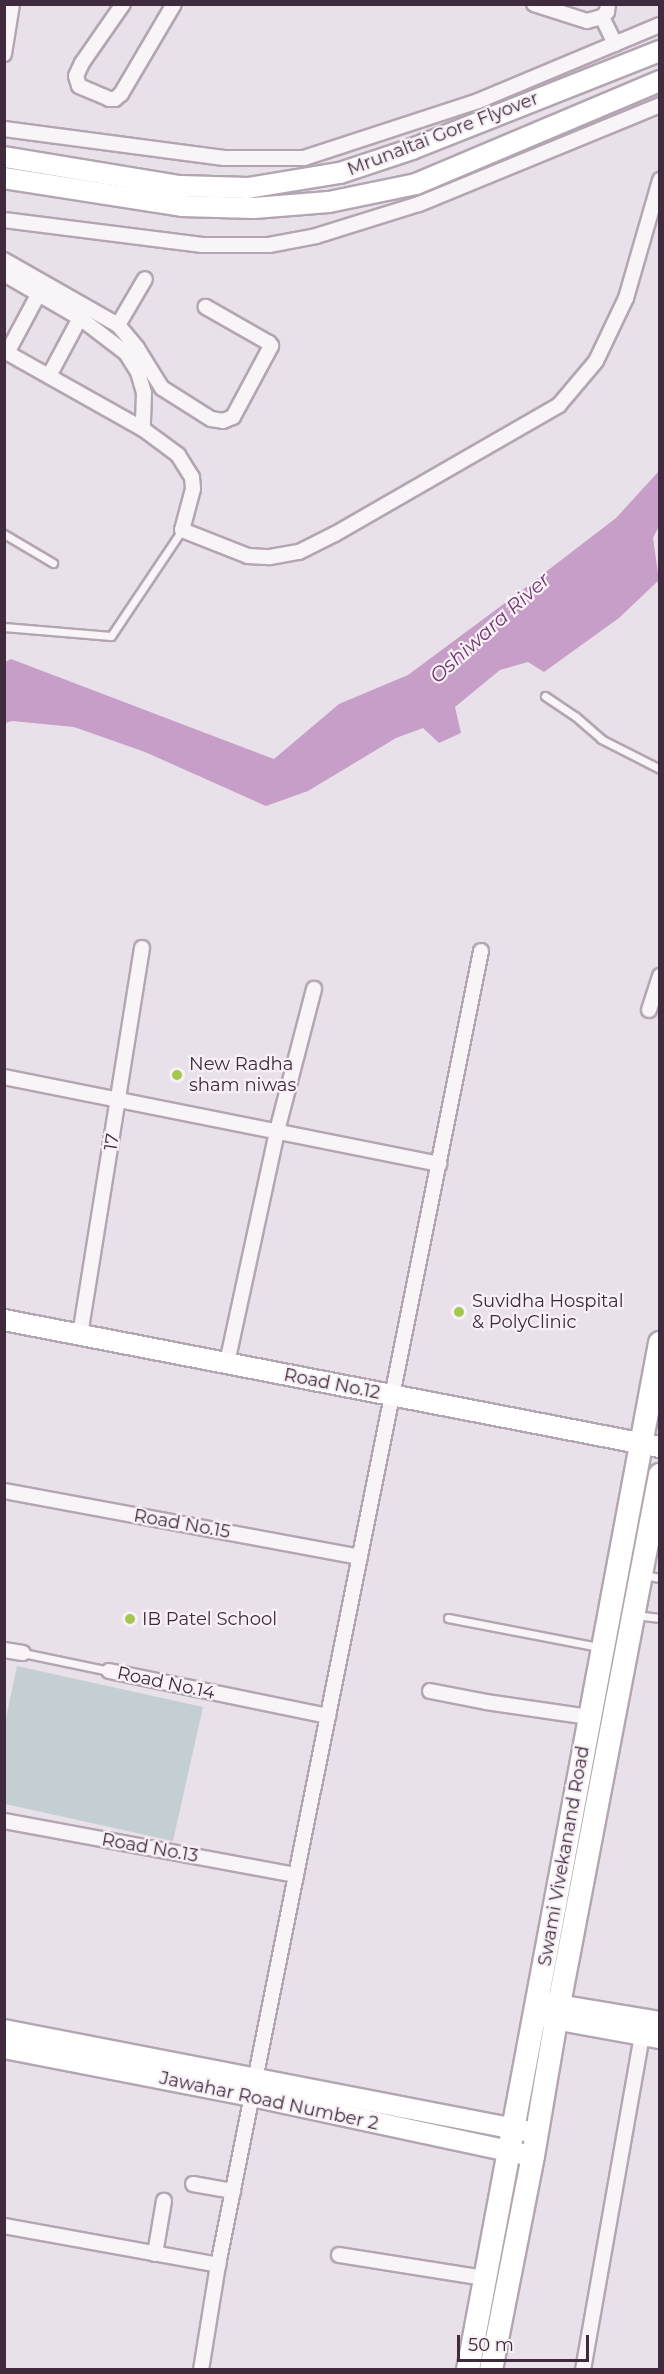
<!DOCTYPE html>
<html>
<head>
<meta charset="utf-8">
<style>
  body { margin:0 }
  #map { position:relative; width:664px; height:2374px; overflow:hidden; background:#e9e1e9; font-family:Montserrat,sans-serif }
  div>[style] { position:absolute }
  .green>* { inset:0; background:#c3cfd3 }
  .water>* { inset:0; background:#c69ec7 }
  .roads { filter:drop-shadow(2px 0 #b3a6b2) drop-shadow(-2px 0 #b3a6b2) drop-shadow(0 2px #b3a6b2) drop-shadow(0 -2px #b3a6b2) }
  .lane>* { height:7px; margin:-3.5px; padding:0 3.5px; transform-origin:3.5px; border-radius:3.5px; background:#f8f4f7 }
  .street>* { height:14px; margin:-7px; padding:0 7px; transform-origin:7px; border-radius:7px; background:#f8f4f7 }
  .secondary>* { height:20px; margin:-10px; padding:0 10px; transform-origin:10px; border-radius:10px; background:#fff }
  .primary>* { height:22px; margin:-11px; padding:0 11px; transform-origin:11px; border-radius:11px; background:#fff }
  .dots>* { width:16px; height:16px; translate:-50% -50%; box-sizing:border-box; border:3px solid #f7f1f6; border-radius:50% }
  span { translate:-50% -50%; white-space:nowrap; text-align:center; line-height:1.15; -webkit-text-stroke:4.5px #f7f1f6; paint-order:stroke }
  .street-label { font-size:18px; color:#402a3e }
  .poi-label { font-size:18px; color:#402a3e }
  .left { translate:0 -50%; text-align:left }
  .water-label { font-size:20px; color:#723672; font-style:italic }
  .frame { position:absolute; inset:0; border:6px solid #402a3e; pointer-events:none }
  .scale { position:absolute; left:457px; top:2335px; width:132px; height:27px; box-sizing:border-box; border:3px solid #402a3e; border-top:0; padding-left:8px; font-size:18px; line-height:21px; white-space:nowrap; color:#402a3e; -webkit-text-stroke:4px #f7f1f6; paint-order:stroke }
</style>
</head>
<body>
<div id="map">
  <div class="green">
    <i style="clip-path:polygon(17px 1666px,203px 1707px,173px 1841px,5px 1804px,5px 1722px)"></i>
  </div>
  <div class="water">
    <i style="clip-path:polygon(659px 471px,659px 526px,653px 538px,659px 580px,619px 618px,544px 672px,528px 662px,500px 670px,455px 707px,461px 733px,439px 743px,423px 728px,396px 738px,308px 791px,266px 806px,145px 752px,74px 727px,12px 721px,5px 723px,5px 662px,11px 659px,274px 759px,339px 704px,408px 675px,517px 594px,616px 518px)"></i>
  </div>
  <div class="roads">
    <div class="lane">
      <i style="left:4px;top:534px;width:57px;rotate:30.6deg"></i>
      <i style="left:4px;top:627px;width:107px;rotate:4.8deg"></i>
      <i style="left:111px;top:636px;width:128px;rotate:-56.2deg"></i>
      <i style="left:545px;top:696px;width:36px;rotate:34deg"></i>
      <i style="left:575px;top:716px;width:35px;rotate:41deg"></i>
      <i style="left:601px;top:739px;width:66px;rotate:27deg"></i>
      <i style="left:644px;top:1575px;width:16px;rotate:11deg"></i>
      <i style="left:635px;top:1615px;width:25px;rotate:7deg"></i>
      <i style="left:448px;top:1618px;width:154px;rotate:10.9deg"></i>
      <i style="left:23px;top:1653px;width:88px;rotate:11.8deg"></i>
    </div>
    <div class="street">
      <i style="left:123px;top:4px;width:72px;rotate:124.8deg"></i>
      <i style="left:82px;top:63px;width:14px;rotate:115deg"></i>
      <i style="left:76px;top:76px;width:10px;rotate:73deg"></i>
      <i style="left:79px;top:86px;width:33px;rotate:23deg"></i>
      <i style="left:109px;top:99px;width:6px"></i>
      <i style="left:115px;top:99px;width:8px;rotate:-40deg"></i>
      <i style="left:121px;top:94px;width:104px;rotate:-59.5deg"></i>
      <i style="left:534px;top:4px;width:56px;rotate:17.8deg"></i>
      <i style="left:587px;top:21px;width:16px;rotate:-15deg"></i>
      <i style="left:602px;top:17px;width:7px;rotate:-45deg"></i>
      <i style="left:607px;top:12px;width:8px;rotate:-83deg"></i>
      <i style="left:602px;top:17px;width:30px;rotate:64deg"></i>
      <i style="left:4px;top:54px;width:51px;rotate:-80.9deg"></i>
      <i style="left:4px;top:129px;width:222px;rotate:7.5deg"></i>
      <i style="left:224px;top:158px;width:80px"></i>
      <i style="left:304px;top:158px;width:183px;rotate:-18.1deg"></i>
      <i style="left:478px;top:101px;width:197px;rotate:-22.7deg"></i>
      <i style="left:4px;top:220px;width:200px;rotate:7.2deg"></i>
      <i style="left:202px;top:245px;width:67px"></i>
      <i style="left:269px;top:245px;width:48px;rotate:-10.8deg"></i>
      <i style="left:316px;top:236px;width:108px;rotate:-17.3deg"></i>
      <i style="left:419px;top:204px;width:261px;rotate:-22.3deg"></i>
      <i style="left:4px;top:260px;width:131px;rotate:29.7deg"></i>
      <i style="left:118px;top:325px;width:30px;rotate:50deg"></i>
      <i style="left:137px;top:348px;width:47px;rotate:58deg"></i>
      <i style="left:162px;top:388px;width:58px;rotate:32.3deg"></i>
      <i style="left:211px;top:419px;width:12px;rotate:9deg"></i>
      <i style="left:223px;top:421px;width:11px;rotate:-22deg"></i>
      <i style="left:233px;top:417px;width:81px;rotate:-61.8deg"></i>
      <i style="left:271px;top:346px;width:4px;rotate:-124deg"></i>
      <i style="left:269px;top:343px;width:73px;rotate:-150.3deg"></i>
      <i style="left:4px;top:274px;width:88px;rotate:30.1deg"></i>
      <i style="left:80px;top:318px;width:58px;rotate:37.3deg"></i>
      <i style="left:126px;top:353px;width:22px;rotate:58deg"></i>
      <i style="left:138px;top:372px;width:22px;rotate:74deg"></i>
      <i style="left:144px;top:393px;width:36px;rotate:92deg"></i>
      <i style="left:118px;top:325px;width:53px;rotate:-59.6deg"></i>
      <i style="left:4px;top:351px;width:159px;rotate:29.3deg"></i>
      <i style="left:143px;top:429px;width:44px;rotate:36.6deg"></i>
      <i style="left:178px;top:455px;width:26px;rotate:58deg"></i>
      <i style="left:192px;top:477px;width:12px;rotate:85deg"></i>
      <i style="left:193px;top:489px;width:42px;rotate:105deg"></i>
      <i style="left:182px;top:530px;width:71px;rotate:21.5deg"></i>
      <i style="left:248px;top:556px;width:22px;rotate:3deg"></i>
      <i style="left:270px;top:557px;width:29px;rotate:-10deg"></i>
      <i style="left:299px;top:552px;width:40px;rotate:-26.6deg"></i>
      <i style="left:335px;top:534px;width:258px;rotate:-29.9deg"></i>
      <i style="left:559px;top:405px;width:57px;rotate:-49.9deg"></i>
      <i style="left:596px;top:361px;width:70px;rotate:-64.5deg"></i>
      <i style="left:626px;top:298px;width:123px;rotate:-73.9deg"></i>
      <i style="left:7px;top:353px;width:68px;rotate:-61.9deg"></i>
      <i style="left:49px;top:376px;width:66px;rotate:-61.9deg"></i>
      <i style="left:649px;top:1010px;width:36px;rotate:-72deg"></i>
      <i style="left:4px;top:1077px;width:444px;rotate:11.3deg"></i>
      <i style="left:80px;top:1335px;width:392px;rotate:-80.9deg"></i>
      <i style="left:227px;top:1363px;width:237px;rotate:-77.8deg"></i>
      <i style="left:277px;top:1131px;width:147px;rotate:-75.4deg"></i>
      <i style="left:4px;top:1491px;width:362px;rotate:10.5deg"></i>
      <i style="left:4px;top:1650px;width:19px;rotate:9deg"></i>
      <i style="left:109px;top:1671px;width:224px;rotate:11.6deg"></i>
      <i style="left:430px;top:1691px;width:57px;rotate:11.1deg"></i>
      <i style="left:486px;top:1702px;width:104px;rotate:8.3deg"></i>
      <i style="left:4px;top:1821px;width:297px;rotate:10.5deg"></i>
      <i style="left:193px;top:2184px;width:41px;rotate:9.9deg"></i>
      <i style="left:4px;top:2226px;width:218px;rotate:10.3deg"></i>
      <i style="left:155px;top:2254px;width:54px;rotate:-80.4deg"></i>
      <i style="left:339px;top:2255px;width:148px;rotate:9deg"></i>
      <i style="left:201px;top:2370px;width:106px;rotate:-80.8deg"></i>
      <i style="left:218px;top:2265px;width:1340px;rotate:-78.68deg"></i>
      <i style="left:583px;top:2370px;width:340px;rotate:-80deg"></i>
    </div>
    <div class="secondary">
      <i style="left:4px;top:157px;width:178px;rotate:9.4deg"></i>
      <i style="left:180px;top:186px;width:68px;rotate:1.7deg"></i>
      <i style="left:248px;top:188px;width:93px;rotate:-9.3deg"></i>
      <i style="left:340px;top:173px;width:76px;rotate:-18.4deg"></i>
      <i style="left:412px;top:149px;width:267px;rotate:-21.6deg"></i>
      <i style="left:4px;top:178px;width:180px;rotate:8.9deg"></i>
      <i style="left:182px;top:206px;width:72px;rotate:1.6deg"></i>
      <i style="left:254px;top:208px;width:75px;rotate:-4.6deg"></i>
      <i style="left:329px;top:202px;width:89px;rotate:-11.7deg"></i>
      <i style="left:416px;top:184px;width:265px;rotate:-22.9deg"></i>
      <i style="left:4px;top:1320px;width:668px;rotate:10.96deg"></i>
      <i style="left:546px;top:2003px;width:116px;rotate:9.5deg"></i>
      <i style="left:543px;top:2017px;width:119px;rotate:10.2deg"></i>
      <i style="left:4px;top:2030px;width:542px;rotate:10.96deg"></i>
      <i style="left:4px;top:2048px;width:253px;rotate:11deg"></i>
      <i style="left:252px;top:2096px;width:287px;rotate:12.1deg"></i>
    </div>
    <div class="primary">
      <i style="left:468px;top:2370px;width:1045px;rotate:-79.41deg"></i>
      <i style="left:491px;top:2370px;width:218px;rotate:-78.9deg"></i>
      <i style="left:533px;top:2156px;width:138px;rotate:-80.4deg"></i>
      <i style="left:556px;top:2020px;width:555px;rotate:-79.2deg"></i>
    </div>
  </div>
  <div class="dots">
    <i style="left:177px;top:1075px;background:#a2c84d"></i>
    <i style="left:459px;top:1312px;background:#a2c84d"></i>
    <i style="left:130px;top:1619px;background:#a2c84d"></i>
  </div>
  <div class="street-label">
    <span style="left:443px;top:134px;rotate:-21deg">Mrunaltai Gore Flyover</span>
    <span style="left:112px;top:1142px;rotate:-81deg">17</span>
    <span style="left:332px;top:1384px;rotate:11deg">Road No.12</span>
    <span style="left:182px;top:1524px;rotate:10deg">Road No.15</span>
    <span style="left:166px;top:1683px;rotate:12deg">Road No.14</span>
    <span style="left:150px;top:1848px;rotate:10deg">Road No.13</span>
    <span style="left:564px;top:1856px;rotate:-80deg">Swami Vivekanand Road</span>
    <span style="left:269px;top:2101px;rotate:12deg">Jawahar Road Number 2</span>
  </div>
  <div class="poi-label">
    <span class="left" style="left:189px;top:1075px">New Radha<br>sham niwas</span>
    <span class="left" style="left:472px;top:1312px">Suvidha Hospital<br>&amp; PolyClinic</span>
    <span class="left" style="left:142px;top:1619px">IB Patel School</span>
  </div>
  <div class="water-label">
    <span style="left:490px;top:628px;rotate:-42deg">Oshiwara River</span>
  </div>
  <div class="frame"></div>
  <div class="scale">50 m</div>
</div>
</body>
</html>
